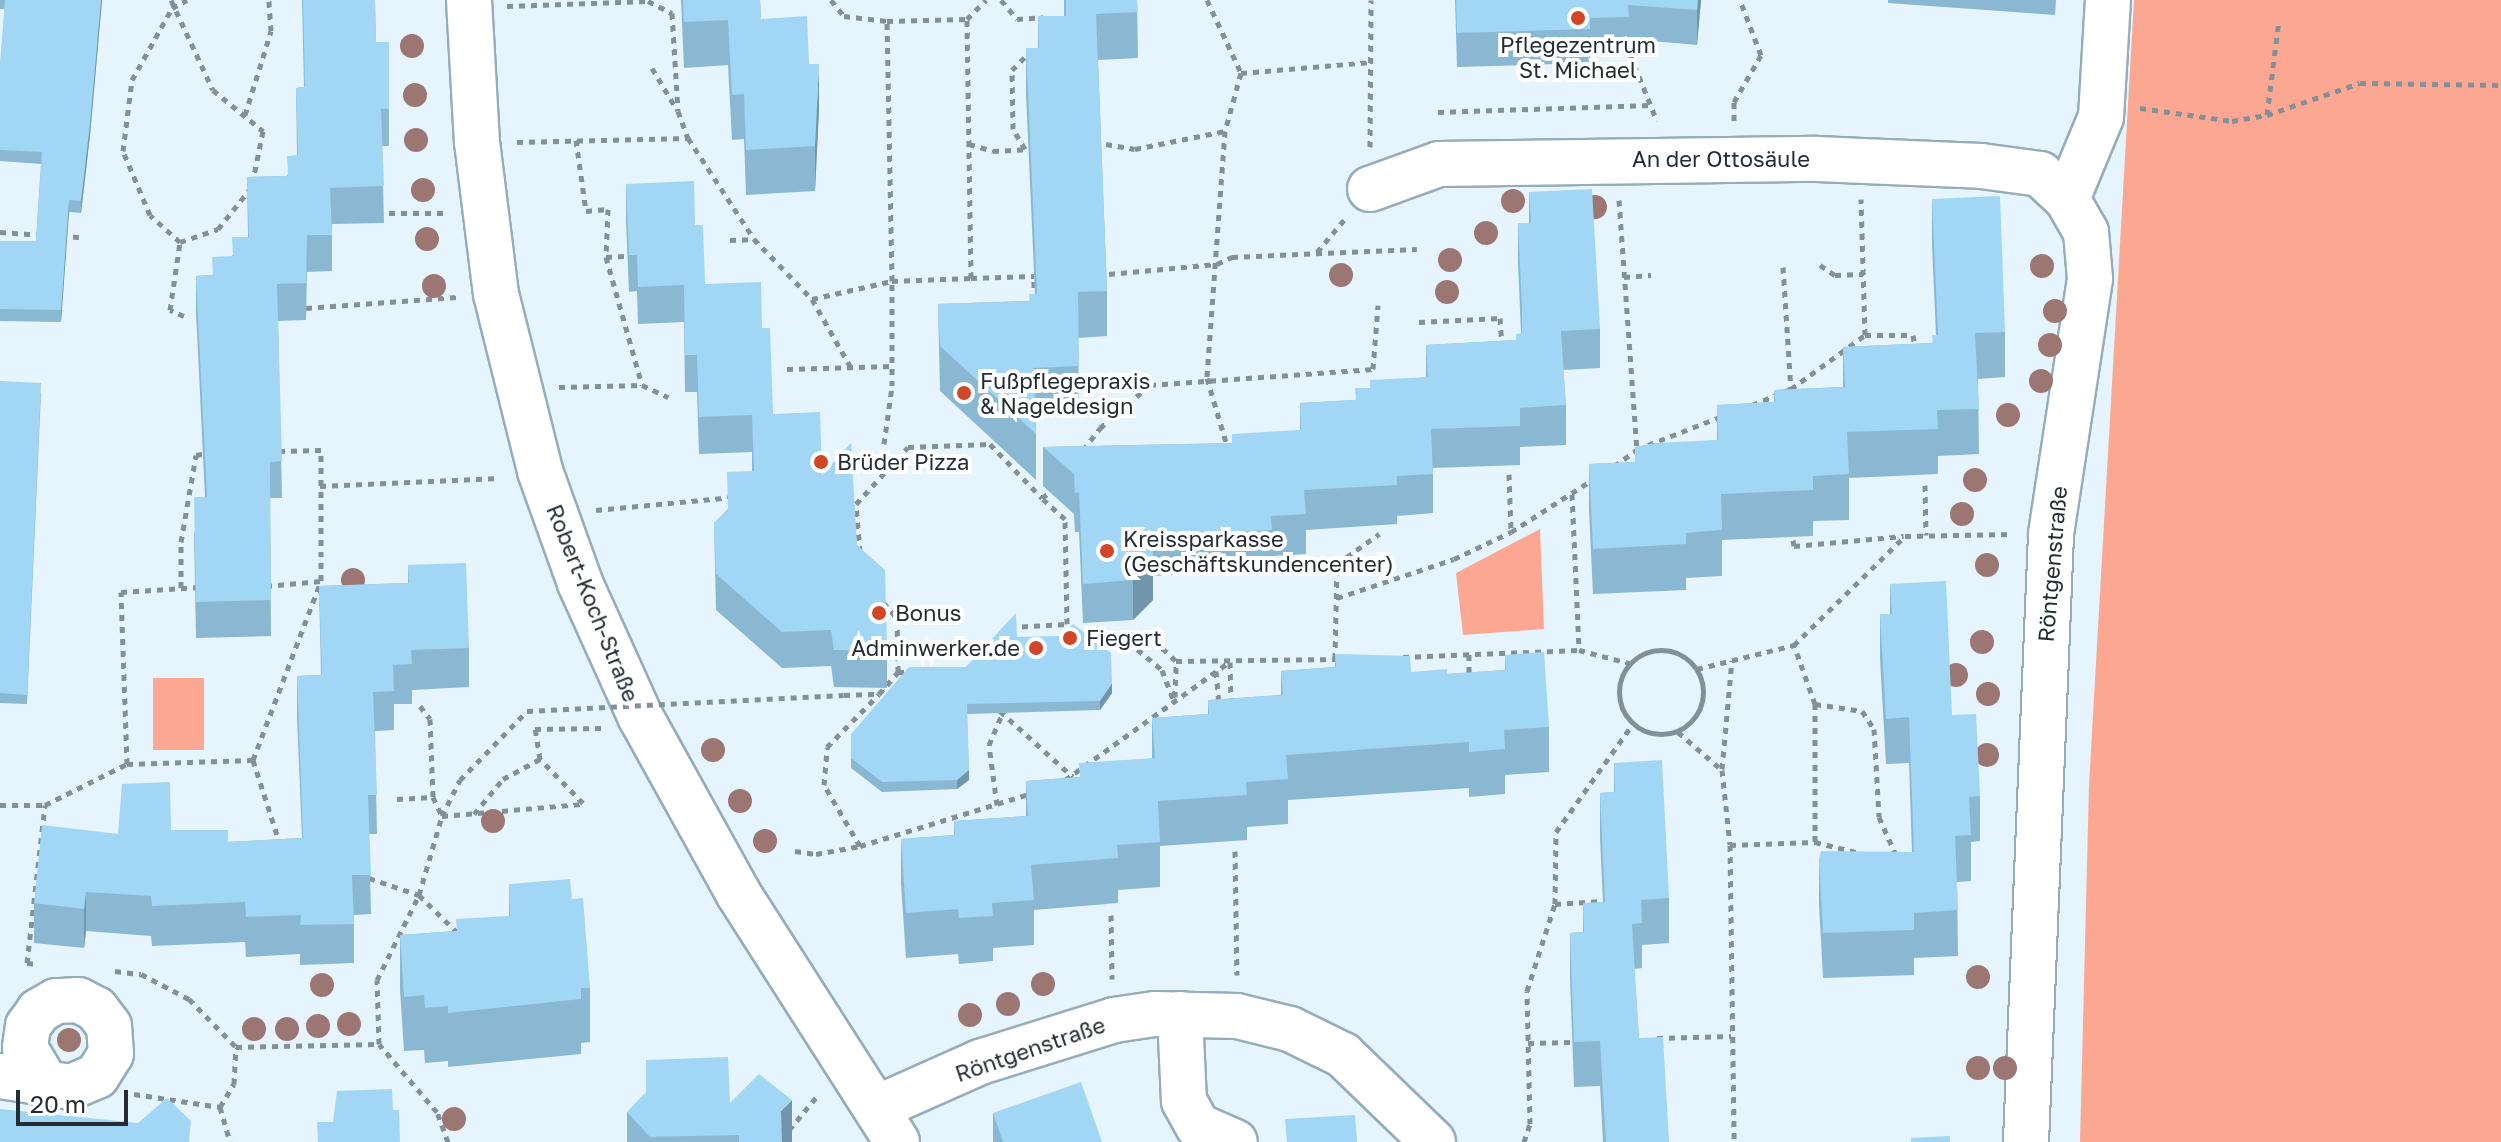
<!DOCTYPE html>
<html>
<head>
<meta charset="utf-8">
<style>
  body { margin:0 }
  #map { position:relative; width:2501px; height:1142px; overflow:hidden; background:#e5f4fd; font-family:"Golos Text",sans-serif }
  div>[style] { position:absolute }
  .green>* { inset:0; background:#fca792; transform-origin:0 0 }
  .path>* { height:5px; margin-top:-2.5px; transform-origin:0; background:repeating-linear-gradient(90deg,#849098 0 6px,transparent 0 12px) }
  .path>.ring { margin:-2.5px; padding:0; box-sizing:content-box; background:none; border:5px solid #849098; border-radius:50% }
  .roads { filter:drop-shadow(2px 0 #95adbb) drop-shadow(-2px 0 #95adbb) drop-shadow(0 2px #95adbb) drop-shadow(0 -2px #95adbb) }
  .minor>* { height:44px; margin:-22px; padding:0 22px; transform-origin:22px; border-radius:22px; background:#fff }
  .path-bridge>* { height:5px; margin-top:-2.5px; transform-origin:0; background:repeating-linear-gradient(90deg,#849098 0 6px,transparent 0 12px) }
  .trees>* { width:24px; height:24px; margin:-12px; border-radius:50%; background:#9b7672 }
  .wall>* { inset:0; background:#8ab8d2 }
  .shaded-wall>* { inset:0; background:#7196ab }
  .building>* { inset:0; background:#a1d6f4 }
  .dots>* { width:22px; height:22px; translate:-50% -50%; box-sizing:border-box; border:4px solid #fff; border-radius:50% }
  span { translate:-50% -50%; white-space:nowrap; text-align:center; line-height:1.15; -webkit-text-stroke:8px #fff; paint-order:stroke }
  .poi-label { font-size:22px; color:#242d33 }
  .left { translate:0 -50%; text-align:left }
  .right { translate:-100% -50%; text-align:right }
  .street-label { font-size:22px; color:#242d33 }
  .scale { position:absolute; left:16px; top:1090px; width:112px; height:36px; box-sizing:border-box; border:4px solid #242d33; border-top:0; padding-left:10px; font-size:24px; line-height:28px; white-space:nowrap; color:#242d33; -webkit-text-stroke:6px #fff; paint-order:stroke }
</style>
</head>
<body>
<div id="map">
  <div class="green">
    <i style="clip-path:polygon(2134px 0,2501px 0,2501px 1142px,2080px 1142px,2089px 785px)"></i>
    <i style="clip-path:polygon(1540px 529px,1544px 629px,1463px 635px,1456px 573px)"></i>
    <i style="left:153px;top:678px;width:51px;height:72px"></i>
  </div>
  <div class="path">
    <i style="left:171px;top:0;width:99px;rotate:65deg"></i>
    <i style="left:213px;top:90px;width:65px;rotate:39.4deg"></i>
    <i style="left:263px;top:131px;width:50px;rotate:101.5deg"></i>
    <i style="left:831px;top:0;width:21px;rotate:51deg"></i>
    <i style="left:844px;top:16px;width:43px;rotate:6.6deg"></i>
    <i style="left:887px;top:21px;width:80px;rotate:-1.4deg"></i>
    <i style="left:1001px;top:0;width:25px;rotate:50deg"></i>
    <i style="left:1017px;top:19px;width:26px;rotate:-4deg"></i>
    <i style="left:1207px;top:0;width:81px;rotate:65deg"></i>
    <i style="left:1241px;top:73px;width:60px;rotate:105.4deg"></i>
    <i style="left:1225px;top:131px;width:248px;rotate:94.2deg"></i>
    <i style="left:1207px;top:378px;width:74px;rotate:73.5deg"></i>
    <i style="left:507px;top:6px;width:141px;rotate:-2deg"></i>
    <i style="left:648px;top:1px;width:27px;rotate:27deg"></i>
    <i style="left:672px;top:13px;width:98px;rotate:86.5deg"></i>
    <i style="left:678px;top:111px;width:29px;rotate:70deg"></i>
    <i style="left:688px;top:138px;width:121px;rotate:56.8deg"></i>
    <i style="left:754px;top:239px;width:83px;rotate:46deg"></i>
    <i style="left:812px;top:299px;width:82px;rotate:-12.7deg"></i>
    <i style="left:892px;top:281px;width:79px;rotate:-2.2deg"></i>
    <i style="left:971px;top:278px;width:259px;rotate:-90.9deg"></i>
    <i style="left:967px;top:19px;width:27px;rotate:-45deg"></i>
    <i style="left:1630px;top:54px;width:72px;rotate:68.1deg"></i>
    <i style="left:652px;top:68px;width:49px;rotate:59.2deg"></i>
    <i style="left:1241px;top:73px;width:130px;rotate:-4.8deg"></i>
    <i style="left:2140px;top:108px;width:93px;rotate:8deg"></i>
    <i style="left:2232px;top:121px;width:36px;rotate:-10deg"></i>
    <i style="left:2267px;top:115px;width:98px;rotate:-19deg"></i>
    <i style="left:2360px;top:83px;width:141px;rotate:0.8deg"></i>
    <i style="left:1438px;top:112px;width:213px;rotate:-1.9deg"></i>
    <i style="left:245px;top:115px;width:88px;rotate:-72.8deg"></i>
    <i style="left:271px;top:31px;width:31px;rotate:-94deg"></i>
    <i style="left:2267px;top:115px;width:96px;rotate:-82.8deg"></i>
    <i style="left:1734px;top:121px;width:19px;rotate:-90deg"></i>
    <i style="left:1734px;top:102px;width:54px;rotate:-60.1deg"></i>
    <i style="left:1761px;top:55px;width:59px;rotate:-110.9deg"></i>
    <i style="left:576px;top:140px;width:72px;rotate:82deg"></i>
    <i style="left:586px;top:211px;width:22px;rotate:-5deg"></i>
    <i style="left:608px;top:209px;width:48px;rotate:92.4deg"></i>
    <i style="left:606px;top:257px;width:133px;rotate:74.3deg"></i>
    <i style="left:517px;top:142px;width:171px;rotate:-1.3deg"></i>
    <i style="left:969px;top:144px;width:25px;rotate:16deg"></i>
    <i style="left:993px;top:151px;width:34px;rotate:-3deg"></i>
    <i style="left:1106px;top:144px;width:29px;rotate:10deg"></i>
    <i style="left:1135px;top:149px;width:92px;rotate:-11.3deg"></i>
    <i style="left:1370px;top:147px;width:147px;rotate:-89.6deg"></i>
    <i style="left:1025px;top:149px;width:23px;rotate:-121deg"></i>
    <i style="left:1013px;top:129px;width:59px;rotate:-91deg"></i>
    <i style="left:1012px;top:70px;width:25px;rotate:-45deg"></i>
    <i style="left:1619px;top:200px;width:250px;rotate:85.9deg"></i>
    <i style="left:389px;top:213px;width:55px"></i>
    <i style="left:0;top:232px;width:43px;rotate:4deg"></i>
    <i style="left:61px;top:236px;width:18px;rotate:3deg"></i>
    <i style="left:730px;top:240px;width:23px;rotate:-2deg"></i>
    <i style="left:180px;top:242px;width:40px;rotate:-18.9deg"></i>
    <i style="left:218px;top:229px;width:51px;rotate:-51.3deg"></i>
    <i style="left:1317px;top:252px;width:42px;rotate:-49.8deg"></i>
    <i style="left:606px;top:257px;width:18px;rotate:-3deg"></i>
    <i style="left:1820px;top:265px;width:18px;rotate:34deg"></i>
    <i style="left:1835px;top:275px;width:28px;rotate:-2deg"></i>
    <i style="left:1783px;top:267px;width:123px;rotate:86.3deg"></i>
    <i style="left:1109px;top:274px;width:108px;rotate:-5.3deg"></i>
    <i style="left:1217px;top:264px;width:17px;rotate:-25deg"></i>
    <i style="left:1232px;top:257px;width:185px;rotate:-2.5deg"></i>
    <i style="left:1624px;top:277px;width:27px;rotate:-4deg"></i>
    <i style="left:971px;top:278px;width:63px;rotate:-1.8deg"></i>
    <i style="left:812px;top:299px;width:77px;rotate:60.4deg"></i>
    <i style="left:1034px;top:300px;width:24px;rotate:-90deg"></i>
    <i style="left:306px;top:308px;width:151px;rotate:-4.2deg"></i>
    <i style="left:184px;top:316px;width:15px;rotate:-157deg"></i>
    <i style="left:170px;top:310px;width:69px;rotate:-81.6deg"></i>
    <i style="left:180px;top:242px;width:40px;rotate:-138deg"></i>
    <i style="left:150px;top:215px;width:69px;rotate:-112.9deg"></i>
    <i style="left:123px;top:151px;width:72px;rotate:-82.8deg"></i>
    <i style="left:132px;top:80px;width:82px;rotate:-60.9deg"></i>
    <i style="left:172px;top:8px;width:17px;rotate:-28deg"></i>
    <i style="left:1419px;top:322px;width:81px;rotate:-2.8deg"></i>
    <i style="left:1500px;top:318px;width:28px;rotate:86deg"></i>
    <i style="left:1865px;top:335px;width:48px"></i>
    <i style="left:1913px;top:335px;width:15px;rotate:82deg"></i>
    <i style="left:787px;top:369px;width:105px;rotate:-1.6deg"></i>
    <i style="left:559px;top:387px;width:83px;rotate:-1.4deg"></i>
    <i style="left:642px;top:385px;width:29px;rotate:25deg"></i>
    <i style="left:1752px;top:405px;width:42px;rotate:-22.3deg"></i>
    <i style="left:1791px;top:389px;width:92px;rotate:-36.1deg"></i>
    <i style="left:1865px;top:335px;width:136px;rotate:-91.7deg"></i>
    <i style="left:884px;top:444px;width:59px;rotate:-82.1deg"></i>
    <i style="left:892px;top:386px;width:105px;rotate:-90deg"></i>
    <i style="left:892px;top:281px;width:260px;rotate:-91.1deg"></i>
    <i style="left:1648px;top:445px;width:77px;rotate:-21.3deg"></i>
    <i style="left:1083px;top:450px;width:28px;rotate:-52deg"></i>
    <i style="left:1100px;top:428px;width:66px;rotate:-40.7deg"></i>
    <i style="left:1150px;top:385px;width:224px;rotate:-4.1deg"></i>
    <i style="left:1373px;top:369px;width:64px;rotate:-85.5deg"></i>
    <i style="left:1614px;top:466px;width:29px;rotate:-35deg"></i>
    <i style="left:1509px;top:474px;width:57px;rotate:88deg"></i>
    <i style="left:1925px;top:485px;width:50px;rotate:88.9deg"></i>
    <i style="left:320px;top:486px;width:179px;rotate:-2.6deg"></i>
    <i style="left:1572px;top:494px;width:156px;rotate:87.4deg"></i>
    <i style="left:596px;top:510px;width:138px;rotate:-5.4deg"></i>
    <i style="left:1793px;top:540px;width:6px;rotate:81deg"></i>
    <i style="left:1794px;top:546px;width:110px;rotate:-5.2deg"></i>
    <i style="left:860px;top:552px;width:48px;rotate:-94.8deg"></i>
    <i style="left:856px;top:504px;width:77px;rotate:-47.6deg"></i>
    <i style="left:908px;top:447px;width:82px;rotate:-2.1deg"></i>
    <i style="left:990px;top:444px;width:75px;rotate:46.1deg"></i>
    <i style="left:266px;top:586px;width:55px;rotate:-5.2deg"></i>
    <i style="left:181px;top:588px;width:46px;rotate:-90deg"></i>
    <i style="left:181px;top:542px;width:88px;rotate:-80.2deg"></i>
    <i style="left:196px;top:455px;width:11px;rotate:-10deg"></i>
    <i style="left:1337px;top:598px;width:123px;rotate:-18.4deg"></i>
    <i style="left:1454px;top:559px;width:63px;rotate:-25.3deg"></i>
    <i style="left:1511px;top:532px;width:96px;rotate:-32.7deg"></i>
    <i style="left:883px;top:602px;width:21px;rotate:49deg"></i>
    <i style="left:897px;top:618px;width:54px;rotate:88.9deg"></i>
    <i style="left:1010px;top:627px;width:57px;rotate:-3deg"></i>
    <i style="left:1067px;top:624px;width:105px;rotate:-91.1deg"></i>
    <i style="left:1065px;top:519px;width:31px;rotate:-138deg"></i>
    <i style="left:1042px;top:498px;width:10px;rotate:-37deg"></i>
    <i style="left:1119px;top:634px;width:56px;rotate:39.9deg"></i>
    <i style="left:1162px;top:670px;width:34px;rotate:69deg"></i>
    <i style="left:1093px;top:640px;width:53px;rotate:-8.7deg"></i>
    <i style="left:1145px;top:632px;width:42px;rotate:43.1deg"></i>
    <i style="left:1176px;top:661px;width:165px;rotate:-0.7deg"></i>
    <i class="ring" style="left:1619px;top:650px;width:79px;height:79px"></i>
    <i style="left:1469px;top:654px;width:23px;rotate:90deg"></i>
    <i style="left:1403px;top:657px;width:176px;rotate:-2.3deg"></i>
    <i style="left:1579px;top:650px;width:52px;rotate:14.6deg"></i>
    <i style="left:1335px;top:659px;width:95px;rotate:-88.8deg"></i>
    <i style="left:1337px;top:564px;width:52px;rotate:-35.5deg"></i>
    <i style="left:1230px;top:662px;width:42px;rotate:88.6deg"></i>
    <i style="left:1697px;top:669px;width:100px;rotate:-13.9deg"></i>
    <i style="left:1216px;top:671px;width:32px;rotate:85deg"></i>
    <i style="left:844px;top:695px;width:35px;rotate:-2deg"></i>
    <i style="left:879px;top:694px;width:29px;rotate:-49deg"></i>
    <i style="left:898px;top:672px;width:12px"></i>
    <i style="left:1175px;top:697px;width:36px;rotate:-88deg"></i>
    <i style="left:1815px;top:704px;width:48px;rotate:8.5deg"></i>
    <i style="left:1862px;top:711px;width:22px;rotate:56deg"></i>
    <i style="left:1874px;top:729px;width:88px;rotate:86.7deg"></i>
    <i style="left:1879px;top:817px;width:39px;rotate:66deg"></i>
    <i style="left:420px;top:706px;width:16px;rotate:52deg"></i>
    <i style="left:430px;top:719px;width:78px;rotate:87.8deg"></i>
    <i style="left:433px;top:797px;width:21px;rotate:65deg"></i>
    <i style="left:442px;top:816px;width:142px;rotate:-4.9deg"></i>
    <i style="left:1000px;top:711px;width:98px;rotate:42.1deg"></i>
    <i style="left:1678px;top:732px;width:58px;rotate:40.8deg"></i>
    <i style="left:1722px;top:770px;width:75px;rotate:83.9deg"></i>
    <i style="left:1730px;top:845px;width:297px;rotate:89.2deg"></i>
    <i style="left:253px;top:760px;width:88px;rotate:72.2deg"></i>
    <i style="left:127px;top:764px;width:126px;rotate:-1.8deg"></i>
    <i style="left:253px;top:760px;width:191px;rotate:-69.2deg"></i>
    <i style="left:321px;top:581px;width:131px;rotate:-90deg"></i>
    <i style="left:321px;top:450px;width:41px;rotate:178.6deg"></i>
    <i style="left:1722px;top:769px;width:109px;rotate:-84.8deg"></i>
    <i style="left:1065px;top:780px;width:202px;rotate:-35.7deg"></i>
    <i style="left:397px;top:799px;width:36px;rotate:-3deg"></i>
    <i style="left:583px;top:803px;width:62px;rotate:-134.3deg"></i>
    <i style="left:540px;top:759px;width:30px;rotate:-99deg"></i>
    <i style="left:535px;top:729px;width:67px;rotate:-0.9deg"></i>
    <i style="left:0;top:805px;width:45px"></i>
    <i style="left:45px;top:805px;width:92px;rotate:-26.6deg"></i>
    <i style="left:127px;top:764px;width:172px;rotate:-92deg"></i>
    <i style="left:121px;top:592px;width:79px;rotate:-3.6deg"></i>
    <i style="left:997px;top:805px;width:61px;rotate:-97.6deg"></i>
    <i style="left:989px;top:745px;width:36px;rotate:-67deg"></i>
    <i style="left:474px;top:814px;width:45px;rotate:-50.4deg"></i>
    <i style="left:503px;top:779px;width:42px;rotate:-28.4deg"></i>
    <i style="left:1815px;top:842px;width:138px;rotate:-90deg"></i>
    <i style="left:1815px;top:704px;width:63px;rotate:-109.6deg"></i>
    <i style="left:1794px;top:645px;width:156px;rotate:-44.5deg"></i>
    <i style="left:1905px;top:536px;width:107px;rotate:-1.1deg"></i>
    <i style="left:1730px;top:845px;width:85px;rotate:-2deg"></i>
    <i style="left:1815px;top:842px;width:42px;rotate:13.7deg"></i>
    <i style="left:860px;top:846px;width:71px;rotate:-120.5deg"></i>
    <i style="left:824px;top:785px;width:38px;rotate:-85deg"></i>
    <i style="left:827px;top:747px;width:74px;rotate:-45.5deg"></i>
    <i style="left:795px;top:851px;width:21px;rotate:8deg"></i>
    <i style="left:816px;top:854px;width:45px;rotate:-10.3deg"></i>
    <i style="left:860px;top:846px;width:177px;rotate:-17.1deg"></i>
    <i style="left:1235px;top:851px;width:124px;rotate:89.1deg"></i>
    <i style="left:369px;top:878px;width:53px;rotate:18.8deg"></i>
    <i style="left:419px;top:895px;width:59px;rotate:44.3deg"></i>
    <i style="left:1555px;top:904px;width:47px;rotate:-3.7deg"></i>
    <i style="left:1111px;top:915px;width:64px;rotate:89.1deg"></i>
    <i style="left:27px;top:963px;width:11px;rotate:5deg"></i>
    <i style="left:27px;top:963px;width:159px;rotate:-83.5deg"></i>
    <i style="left:115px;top:971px;width:26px;rotate:7deg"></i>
    <i style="left:141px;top:974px;width:54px;rotate:27.5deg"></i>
    <i style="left:189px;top:999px;width:67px;rotate:45.6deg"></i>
    <i style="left:236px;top:1047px;width:143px;rotate:-1.2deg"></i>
    <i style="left:1657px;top:1038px;width:74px;rotate:-1.5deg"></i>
    <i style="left:1528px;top:1043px;width:45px;rotate:-1.3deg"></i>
    <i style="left:134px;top:1094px;width:87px;rotate:8.6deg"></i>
    <i style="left:220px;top:1107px;width:36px;rotate:74deg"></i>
    <i style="left:220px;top:1107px;width:27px;rotate:-59deg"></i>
    <i style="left:234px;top:1084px;width:37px;rotate:-87deg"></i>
    <i style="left:789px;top:1130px;width:45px;rotate:-50.4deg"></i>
    <i style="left:448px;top:1142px;width:32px;rotate:-110deg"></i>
    <i style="left:437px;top:1112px;width:89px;rotate:-130.5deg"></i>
    <i style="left:379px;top:1044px;width:64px;rotate:-91.8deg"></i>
    <i style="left:377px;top:980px;width:95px;rotate:-63.7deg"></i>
    <i style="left:419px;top:895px;width:82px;rotate:-73.8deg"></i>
    <i style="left:442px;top:816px;width:40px;rotate:-63.4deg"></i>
    <i style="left:1524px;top:1142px;width:19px;rotate:-72deg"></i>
    <i style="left:1530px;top:1124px;width:133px;rotate:-91.3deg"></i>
    <i style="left:1527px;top:991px;width:91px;rotate:-72.2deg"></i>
    <i style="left:1555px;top:904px;width:72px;rotate:-89.2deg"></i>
    <i style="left:1556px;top:832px;width:131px;rotate:-54.6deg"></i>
  </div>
  <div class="roads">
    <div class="minor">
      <i style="left:469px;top:0;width:142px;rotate:86.8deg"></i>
      <i style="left:477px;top:142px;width:153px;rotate:82.9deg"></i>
      <i style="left:496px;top:294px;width:182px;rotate:76deg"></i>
      <i style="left:540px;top:471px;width:119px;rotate:70.3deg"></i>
      <i style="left:580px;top:583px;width:146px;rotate:65.7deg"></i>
      <i style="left:640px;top:716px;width:202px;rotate:61deg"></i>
      <i style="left:738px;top:893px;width:295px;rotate:57.4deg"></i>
      <i style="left:1370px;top:189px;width:73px;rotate:-19.9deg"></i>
      <i style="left:1439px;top:164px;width:378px;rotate:-0.8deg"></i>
      <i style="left:1817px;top:159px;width:164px;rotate:2.4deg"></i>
      <i style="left:1981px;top:166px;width:60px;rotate:7.7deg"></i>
      <i style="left:2040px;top:174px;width:37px;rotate:43deg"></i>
      <i style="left:2067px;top:199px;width:38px;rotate:60deg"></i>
      <i style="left:2086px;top:232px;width:47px;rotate:85.1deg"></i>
      <i style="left:2090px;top:279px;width:259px;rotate:98.7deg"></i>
      <i style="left:2051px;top:535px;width:608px;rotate:92.36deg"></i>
      <i style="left:2067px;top:199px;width:89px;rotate:-67.5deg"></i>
      <i style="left:2101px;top:117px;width:117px;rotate:-86.6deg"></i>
      <i style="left:1180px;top:1014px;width:87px;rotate:87.4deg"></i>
      <i style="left:1184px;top:1101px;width:29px;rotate:61deg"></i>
      <i style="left:1198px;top:1126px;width:40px;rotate:23.4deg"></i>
      <i style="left:0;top:1076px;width:72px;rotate:8.8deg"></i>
      <i style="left:71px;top:1087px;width:28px;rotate:-23deg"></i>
      <i style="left:97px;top:1076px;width:26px;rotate:-58deg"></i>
      <i style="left:111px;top:1054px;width:28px;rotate:-94deg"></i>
      <i style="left:109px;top:1026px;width:21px;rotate:-127deg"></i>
      <i style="left:96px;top:1009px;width:20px;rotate:-153deg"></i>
      <i style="left:78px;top:1000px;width:22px;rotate:177deg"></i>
      <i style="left:56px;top:1001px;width:20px;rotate:150deg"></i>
      <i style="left:39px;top:1011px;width:19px;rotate:126deg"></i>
      <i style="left:28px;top:1026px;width:22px;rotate:98deg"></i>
      <i style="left:25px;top:1048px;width:37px;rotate:59deg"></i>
      <i style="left:879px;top:1107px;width:111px;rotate:-24deg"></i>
      <i style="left:980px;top:1062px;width:140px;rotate:-17.4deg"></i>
      <i style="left:1114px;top:1020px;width:41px;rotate:-8.3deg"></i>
      <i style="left:1155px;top:1014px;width:82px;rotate:1.4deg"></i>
      <i style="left:1237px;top:1016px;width:55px;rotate:13.8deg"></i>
      <i style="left:1290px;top:1029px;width:59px;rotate:26.1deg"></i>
      <i style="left:1343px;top:1055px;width:125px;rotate:44deg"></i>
    </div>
  </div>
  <div class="path-bridge">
    <i style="left:460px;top:780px;width:96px;rotate:-45.8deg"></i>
    <i style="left:527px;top:711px;width:317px;rotate:-2.9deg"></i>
  </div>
  <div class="trees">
    <i style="left:412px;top:46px"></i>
    <i style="left:415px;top:95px"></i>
    <i style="left:416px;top:140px"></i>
    <i style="left:423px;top:190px"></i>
    <i style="left:1513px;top:201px"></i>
    <i style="left:1595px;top:207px"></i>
    <i style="left:1486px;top:233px"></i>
    <i style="left:427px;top:239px"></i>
    <i style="left:1450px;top:260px"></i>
    <i style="left:2042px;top:266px"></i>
    <i style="left:1341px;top:275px"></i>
    <i style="left:434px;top:286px"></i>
    <i style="left:1447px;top:292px"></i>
    <i style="left:2055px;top:311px"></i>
    <i style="left:2050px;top:345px"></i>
    <i style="left:2041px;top:381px"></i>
    <i style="left:2008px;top:415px"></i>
    <i style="left:1975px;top:480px"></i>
    <i style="left:1962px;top:514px"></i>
    <i style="left:1987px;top:565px"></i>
    <i style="left:353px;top:580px"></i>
    <i style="left:1982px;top:642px"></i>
    <i style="left:1956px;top:675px"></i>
    <i style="left:1988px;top:694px"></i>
    <i style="left:713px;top:750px"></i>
    <i style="left:1987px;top:755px"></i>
    <i style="left:740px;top:801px"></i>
    <i style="left:493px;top:821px"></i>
    <i style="left:765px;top:841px"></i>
    <i style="left:1978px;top:977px"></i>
    <i style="left:1043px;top:984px"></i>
    <i style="left:322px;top:985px"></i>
    <i style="left:1008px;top:1004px"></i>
    <i style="left:970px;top:1015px"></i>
    <i style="left:349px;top:1024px"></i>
    <i style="left:318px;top:1026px"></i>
    <i style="left:254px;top:1029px"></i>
    <i style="left:287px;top:1029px"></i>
    <i style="left:69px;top:1040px"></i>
    <i style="left:1978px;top:1068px"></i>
    <i style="left:2005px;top:1068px"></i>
    <i style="left:454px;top:1119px"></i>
  </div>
  <div class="wall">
    <i style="clip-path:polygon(0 0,102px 0,90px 135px,81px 213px,69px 212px,61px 322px,0 321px,0 241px,36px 241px,41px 164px,0 161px,0 66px,5px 9px,0 9px)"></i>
    <i style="clip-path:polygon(302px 0,375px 0,376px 42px,389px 42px,389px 146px,382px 146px,384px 223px,332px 224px,332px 271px,307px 272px,306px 320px,278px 321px,282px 498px,270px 498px,271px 636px,196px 638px,194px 534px,205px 497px,196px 312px,196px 276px,212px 275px,232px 256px,248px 237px,247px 177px,287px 176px,297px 155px,296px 88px,304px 87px)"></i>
    <i style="clip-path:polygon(681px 0,760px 0,761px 19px,809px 64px,819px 109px,815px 191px,746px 195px,744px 139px,732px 140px,728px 65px,684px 68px)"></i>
    <i style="clip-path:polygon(1064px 0,1137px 0,1138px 58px,1098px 60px,1107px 291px,1107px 336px,1078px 338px,1079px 412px,1036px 413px,1036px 480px,940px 391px,938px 304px,1029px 301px,1035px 294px,1026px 94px,1026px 48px,1038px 48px,1038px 16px,1064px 16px)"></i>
    <i style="clip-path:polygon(1455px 0,1701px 0,1697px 45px,1629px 39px,1629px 51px,1590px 53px,1590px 63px,1457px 67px)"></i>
    <i style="clip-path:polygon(1888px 0,2056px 0,2055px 15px,1888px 3px)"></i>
    <i style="clip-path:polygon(626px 184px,695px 225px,705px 284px,762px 328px,773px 414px,822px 475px,857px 545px,887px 651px,887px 688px,834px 687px,831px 666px,782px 668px,716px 610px,714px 523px,727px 510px,752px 471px,752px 452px,699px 454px,697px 392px,685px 392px,684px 322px,638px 324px,637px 291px,629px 292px,626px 221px)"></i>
    <i style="clip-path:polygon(1529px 192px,1600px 329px,1600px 368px,1563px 370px,1566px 405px,1566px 445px,1520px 447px,1520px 465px,1433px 468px,1433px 513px,1397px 516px,1397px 524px,1306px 530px,1306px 554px,1272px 556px,1272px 569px,1153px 576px,1153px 600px,1133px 620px,1083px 623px,1079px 532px,1075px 532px,1074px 514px,1043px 486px,1043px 447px,1232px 443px,1300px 430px,1300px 403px,1355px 400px,1370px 388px,1426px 377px,1426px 345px,1516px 340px,1521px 333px,1518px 263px,1518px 223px,1529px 223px)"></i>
    <i style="clip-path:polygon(1932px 199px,2005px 332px,2005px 377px,1978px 379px,1979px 454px,1938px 456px,1938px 474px,1849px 478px,1849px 520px,1813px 521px,1813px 536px,1722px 540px,1722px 576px,1686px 578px,1686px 590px,1593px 594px,1589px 510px,1589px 464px,1635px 462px,1635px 447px,1717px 440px,1717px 405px,1774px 402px,1774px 390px,1843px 387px,1843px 347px,1932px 343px,1936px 335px,1932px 245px)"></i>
    <i style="clip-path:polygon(0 381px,41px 393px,27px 704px,0 703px)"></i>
    <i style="clip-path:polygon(408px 565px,469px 648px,469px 687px,412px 690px,412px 704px,394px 704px,394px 730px,375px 731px,377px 834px,369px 834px,371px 914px,354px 915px,354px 963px,300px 965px,300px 954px,246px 957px,245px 942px,152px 946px,151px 936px,86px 931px,84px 948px,34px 943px,34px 903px,118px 834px,171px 830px,228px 842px,302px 838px,297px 716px,297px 676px,321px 675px,319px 586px,408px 583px)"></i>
    <i style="clip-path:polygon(1890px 584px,1952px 715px,1980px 796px,1980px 841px,1971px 842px,1971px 881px,1957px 882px,1958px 956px,1914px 958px,1914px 975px,1823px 978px,1819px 904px,1819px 859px,1912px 852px,1909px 763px,1886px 764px,1880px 659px,1880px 614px,1890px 614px)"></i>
    <i style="clip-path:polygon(1017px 637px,1112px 693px,1100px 710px,967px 714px,969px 780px,957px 789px,882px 792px,851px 768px,851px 734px)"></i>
    <i style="clip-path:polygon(1335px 654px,1411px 672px,1447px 674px,1505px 670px,1505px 655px,1549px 727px,1549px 772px,1505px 775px,1505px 794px,1469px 797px,1469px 788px,1288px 800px,1288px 824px,1247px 827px,1247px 840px,1160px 846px,1160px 887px,1118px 890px,1118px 903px,1034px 910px,1034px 945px,993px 948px,993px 961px,959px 964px,958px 954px,906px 958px,901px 884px,901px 839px,954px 835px,954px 821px,1026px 816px,1026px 781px,1079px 777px,1152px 758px,1152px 718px,1208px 714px,1208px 700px,1281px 695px,1281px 671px,1335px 667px)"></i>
    <i style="clip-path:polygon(1614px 763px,1669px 898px,1669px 943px,1642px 945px,1642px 968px,1634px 969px,1639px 1038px,1669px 1142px,1603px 1142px,1600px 1086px,1574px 1087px,1570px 978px,1570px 933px,1583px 932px,1583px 903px,1603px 902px,1600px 838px,1600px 793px,1614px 792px)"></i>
    <i style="clip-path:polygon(509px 884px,572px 899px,590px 988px,590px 1042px,581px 1043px,581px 1054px,448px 1067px,448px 1061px,425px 1063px,424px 1050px,404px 1051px,400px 990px,400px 935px,456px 931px,509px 916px)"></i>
    <i style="clip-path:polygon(730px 1103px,792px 1142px,627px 1142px,627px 1112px)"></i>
    <i style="clip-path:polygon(993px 1113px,1102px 1142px,993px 1142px)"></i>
  </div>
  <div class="shaded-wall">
    <i style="clip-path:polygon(101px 0,102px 0,90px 135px,81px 213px,81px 201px)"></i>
    <i style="clip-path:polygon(1698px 0,1701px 0,1697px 45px,1697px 10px)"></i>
    <i style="clip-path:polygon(819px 64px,819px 109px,815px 191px,815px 146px)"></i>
    <i style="clip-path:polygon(69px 200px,69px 212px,61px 322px,61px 310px)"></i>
    <i style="clip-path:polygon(1153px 561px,1153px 600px,1133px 620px,1133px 580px)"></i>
    <i style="clip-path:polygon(1112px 683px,1112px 693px,1100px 710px,1100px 701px)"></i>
    <i style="clip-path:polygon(969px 770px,969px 780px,957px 789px,957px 780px)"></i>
    <i style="clip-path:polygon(86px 892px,86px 931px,84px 948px,84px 909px)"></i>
    <i style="clip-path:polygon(792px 1100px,792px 1142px,781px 1142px,781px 1111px)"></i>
  </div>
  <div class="building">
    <i style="clip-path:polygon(5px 0,101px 0,90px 124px,81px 201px,69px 200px,61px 310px,0 309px,0 241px,36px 241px,42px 152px,0 150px,0 66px)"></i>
    <i style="clip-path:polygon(303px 0,375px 0,376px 42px,389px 42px,389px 109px,381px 109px,384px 186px,330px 188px,332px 235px,307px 235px,306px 283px,277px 284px,282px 461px,270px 462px,271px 600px,196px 602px,194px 497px,207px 497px,196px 276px,213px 275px,212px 257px,233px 256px,232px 237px,249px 237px,247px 177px,288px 176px,287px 156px,298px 155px,296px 88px,305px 87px)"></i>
    <i style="clip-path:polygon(683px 0,760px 0,761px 19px,807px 16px,809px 64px,819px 64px,815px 146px,746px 150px,744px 94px,732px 95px,728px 20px,684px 22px)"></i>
    <i style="clip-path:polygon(1066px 0,1137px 0,1138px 12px,1096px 14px,1107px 291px,1078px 292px,1079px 366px,1034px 368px,1036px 434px,940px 346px,938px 304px,1030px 301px,1029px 294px,1037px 294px,1026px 48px,1039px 48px,1038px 16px,1066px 16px)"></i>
    <i style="clip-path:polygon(1456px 0,1698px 0,1697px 10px,1628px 5px,1629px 17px,1590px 18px,1590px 29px,1457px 33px)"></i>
    <i style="clip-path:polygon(694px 181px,695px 225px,703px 225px,705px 284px,761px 282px,762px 328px,770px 328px,773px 414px,820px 412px,822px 475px,851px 443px,857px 545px,885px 570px,887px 651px,834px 650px,831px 630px,782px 632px,716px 574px,714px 523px,728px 510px,727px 472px,754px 471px,752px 415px,699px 417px,697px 355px,685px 355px,684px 285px,638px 287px,637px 255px,629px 255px,626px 184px)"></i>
    <i style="clip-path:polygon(1592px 189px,1600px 329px,1561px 331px,1566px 405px,1520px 408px,1520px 426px,1431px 429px,1433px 474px,1397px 476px,1397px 485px,1304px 490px,1306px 514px,1271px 516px,1272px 530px,1152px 537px,1153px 561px,1133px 580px,1083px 584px,1079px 492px,1075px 493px,1074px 474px,1043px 447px,1232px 443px,1232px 434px,1301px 430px,1300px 403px,1356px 400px,1355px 388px,1370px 388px,1370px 380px,1428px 377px,1426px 345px,1516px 340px,1516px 334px,1522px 333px,1522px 308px,1518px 223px,1531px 223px,1529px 192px)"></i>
    <i style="clip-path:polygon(2000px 196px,2005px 332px,1975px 333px,1979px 409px,1937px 410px,1938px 429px,1847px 432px,1849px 474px,1813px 476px,1813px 490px,1721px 494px,1722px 530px,1686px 533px,1686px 544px,1593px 549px,1589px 464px,1635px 462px,1635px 447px,1655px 443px,1718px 440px,1717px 405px,1775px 402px,1774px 390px,1845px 387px,1843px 347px,1933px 343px,1932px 335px,1938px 335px,1932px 199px)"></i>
    <i style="clip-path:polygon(0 381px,41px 383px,27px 695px,0 693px)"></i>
    <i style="clip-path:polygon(466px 563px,469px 648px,411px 650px,412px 664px,393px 665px,394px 691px,373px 692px,377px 795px,368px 795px,371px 875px,352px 875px,354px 924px,300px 925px,301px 915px,246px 917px,245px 902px,152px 906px,151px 896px,86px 892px,84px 909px,34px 903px,42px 825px,118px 834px,122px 784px,170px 782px,171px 830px,228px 830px,228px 842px,303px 838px,297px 676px,322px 675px,319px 586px,409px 583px,408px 565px)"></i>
    <i style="clip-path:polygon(1946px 581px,1952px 715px,1976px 714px,1980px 796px,1969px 797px,1971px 835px,1955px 836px,1958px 910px,1914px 913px,1914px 930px,1823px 933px,1819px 859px,1821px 851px,1914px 852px,1909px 717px,1886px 719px,1880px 614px,1892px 614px,1890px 584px)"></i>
    <i style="clip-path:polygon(1016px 613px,1017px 637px,1060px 636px,1073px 624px,1111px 653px,1112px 683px,1100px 701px,967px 704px,969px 770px,957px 780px,882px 782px,851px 758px,851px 734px,909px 667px,966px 667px)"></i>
    <i style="clip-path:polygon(1544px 652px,1549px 727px,1504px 730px,1505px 749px,1469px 752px,1469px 742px,1286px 755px,1288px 779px,1246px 782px,1247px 795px,1158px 801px,1160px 842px,1117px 845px,1118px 858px,1031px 865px,1034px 900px,992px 903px,993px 916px,959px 918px,958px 909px,906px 913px,901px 839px,955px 835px,954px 821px,1028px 816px,1026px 781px,1080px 777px,1079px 763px,1155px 758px,1152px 718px,1209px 714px,1208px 700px,1283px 695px,1281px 671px,1336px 667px,1335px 654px,1410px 656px,1411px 672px,1447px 669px,1447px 674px,1506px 670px,1505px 655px)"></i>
    <i style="clip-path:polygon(1662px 760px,1669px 898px,1641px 900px,1642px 923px,1632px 924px,1639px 1038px,1663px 1037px,1669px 1142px,1606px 1142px,1600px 1041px,1574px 1042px,1570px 933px,1584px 932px,1583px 903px,1605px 902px,1600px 793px,1615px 792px,1614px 763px)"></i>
    <i style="clip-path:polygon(570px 879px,572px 899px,583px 898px,590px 988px,581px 988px,581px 999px,448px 1013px,448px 1006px,425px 1008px,424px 995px,404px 997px,400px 935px,457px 931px,456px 919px,510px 916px,509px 884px)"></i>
    <i style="clip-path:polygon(728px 1057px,730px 1103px,759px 1074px,792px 1100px,781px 1111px,782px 1142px,739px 1142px,739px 1135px,650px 1137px,627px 1112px,646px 1092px,646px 1060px)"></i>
    <i style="clip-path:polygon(1081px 1082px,1102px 1142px,1003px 1142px,993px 1113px)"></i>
    <i style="clip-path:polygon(392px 1089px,393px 1110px,399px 1110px,400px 1142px,318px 1142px,317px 1122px,333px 1122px,337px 1091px)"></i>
    <i style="clip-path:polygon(167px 1098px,191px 1121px,189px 1142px,0 1142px,0 1109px,138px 1123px)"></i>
    <i style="clip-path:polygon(1355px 1115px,1357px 1142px,1287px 1142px,1285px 1119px)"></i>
    <i style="clip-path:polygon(1950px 1136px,1950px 1142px,1911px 1142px,1911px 1138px)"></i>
  </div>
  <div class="dots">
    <i style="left:1578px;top:18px;background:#d14726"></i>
    <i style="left:964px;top:393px;background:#d14726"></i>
    <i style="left:821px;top:462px;background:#d14726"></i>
    <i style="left:1107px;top:551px;background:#d14726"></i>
    <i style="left:879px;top:613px;background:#d14726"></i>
    <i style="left:1070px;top:638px;background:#d14726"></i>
    <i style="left:1036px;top:648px;background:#d14726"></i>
  </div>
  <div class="poi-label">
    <span style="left:1578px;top:57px">Pflegezentrum<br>St. Michael</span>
    <span class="left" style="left:980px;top:393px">Fußpflegepraxis<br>&amp; Nageldesign</span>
    <span class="left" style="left:837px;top:462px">Brüder Pizza</span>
    <span class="left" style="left:1123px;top:551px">Kreissparkasse<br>(Geschäftskundencenter)</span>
    <span class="left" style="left:895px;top:613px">Bonus</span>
    <span class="left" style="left:1086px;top:638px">Fiegert</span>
    <span class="right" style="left:1020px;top:648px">Adminwerker.de</span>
  </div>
  <div class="street-label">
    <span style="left:1721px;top:159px">An der Ottosäule</span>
    <span style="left:2052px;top:564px;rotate:-85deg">Röntgenstraße</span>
    <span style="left:593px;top:603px;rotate:68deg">Robert-Koch-Straße</span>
    <span style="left:1030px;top:1049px;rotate:-19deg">Röntgenstraße</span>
  </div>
  <div class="scale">20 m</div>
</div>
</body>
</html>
